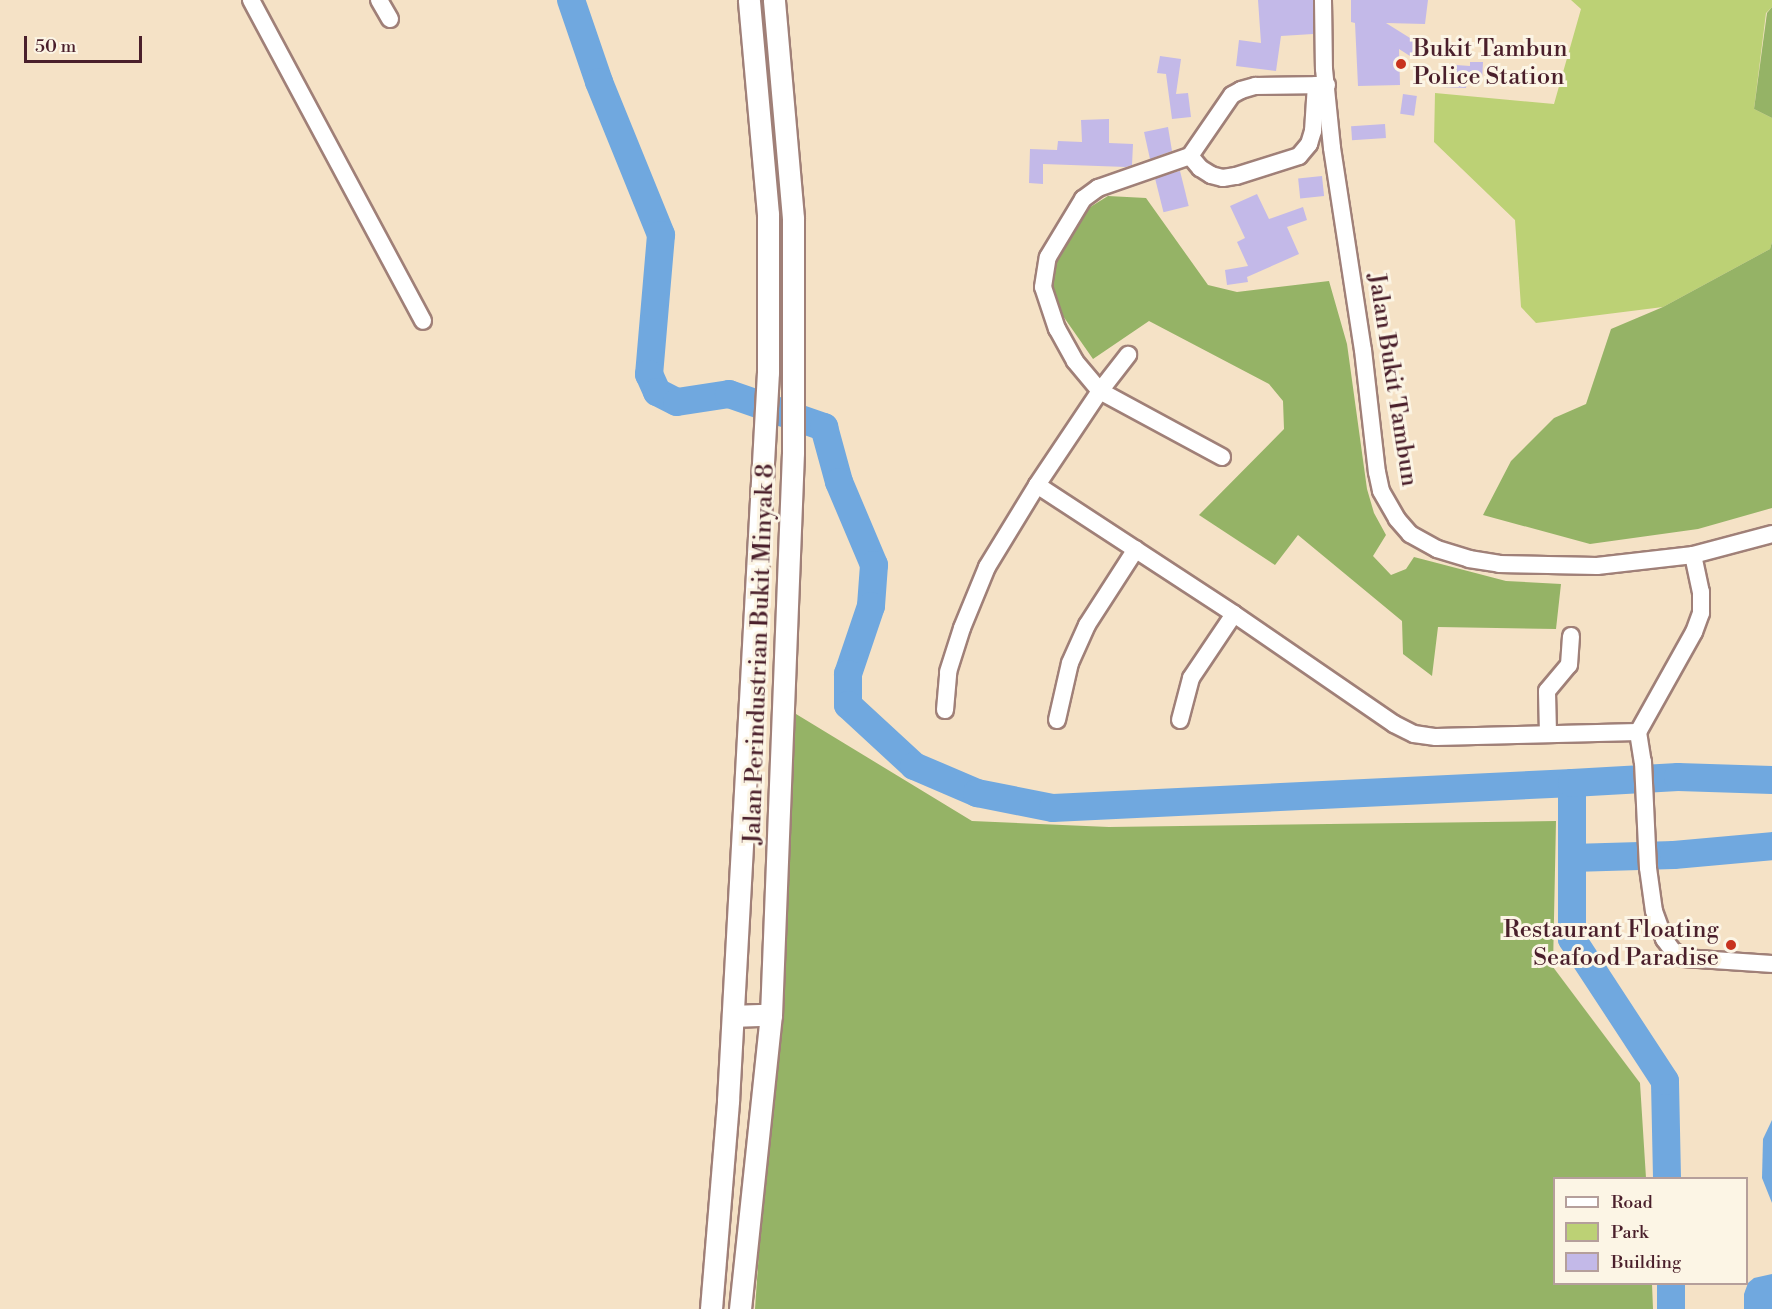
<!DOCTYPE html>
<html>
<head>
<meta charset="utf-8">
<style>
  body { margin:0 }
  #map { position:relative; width:1772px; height:1309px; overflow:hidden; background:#f5e2c6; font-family:"Libre Bodoni",serif }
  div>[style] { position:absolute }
  .green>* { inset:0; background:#bcd175 }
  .forest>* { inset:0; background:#95b366 }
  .water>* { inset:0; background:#70a8df }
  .river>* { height:28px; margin:-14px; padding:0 14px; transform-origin:14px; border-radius:14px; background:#70a8df }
  .building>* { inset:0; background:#c3b9e8; transform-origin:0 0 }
  .roads { filter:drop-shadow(2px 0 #a08078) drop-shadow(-2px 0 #a08078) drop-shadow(0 2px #a08078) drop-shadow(0 -2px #a08078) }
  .minor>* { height:16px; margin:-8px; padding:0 8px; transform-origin:8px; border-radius:8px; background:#fff }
  .tertiary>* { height:21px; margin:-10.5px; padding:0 10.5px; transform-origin:10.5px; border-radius:10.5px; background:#fff }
  .dots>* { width:16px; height:16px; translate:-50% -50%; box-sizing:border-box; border:3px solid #fcf5e5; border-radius:50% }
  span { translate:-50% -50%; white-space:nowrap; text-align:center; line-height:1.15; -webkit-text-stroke:6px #fcf5e5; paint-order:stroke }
  .poi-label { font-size:24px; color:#4a1f2b }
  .left { translate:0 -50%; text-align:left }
  .right { translate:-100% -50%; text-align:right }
  .street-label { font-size:24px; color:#4a1f2b }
  .legend { position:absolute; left:1553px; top:1177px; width:195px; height:108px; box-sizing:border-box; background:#fcf5e5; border:2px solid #b59f9b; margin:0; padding:8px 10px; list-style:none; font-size:18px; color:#4a1f2b }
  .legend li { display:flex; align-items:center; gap:12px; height:30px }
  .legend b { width:30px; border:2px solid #b59f9b }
  .scale { position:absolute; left:24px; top:36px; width:118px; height:27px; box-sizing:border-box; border:3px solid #4a1f2b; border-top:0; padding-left:8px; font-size:18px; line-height:21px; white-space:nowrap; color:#4a1f2b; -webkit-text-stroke:4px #fcf5e5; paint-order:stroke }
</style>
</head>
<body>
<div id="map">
  <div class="green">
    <i style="clip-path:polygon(1571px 0,1772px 0,1772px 7px,1766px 13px,1754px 109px,1772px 118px,1772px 242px,1770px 249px,1663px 307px,1536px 323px,1521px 307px,1515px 220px,1434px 142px,1435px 93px,1554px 104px,1581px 9px)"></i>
  </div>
  <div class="forest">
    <i style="clip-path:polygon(1772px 7px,1772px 118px,1754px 109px,1767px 13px)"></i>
    <i style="clip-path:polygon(1108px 196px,1146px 198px,1208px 285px,1237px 292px,1329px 281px,1347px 344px,1367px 489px,1374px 513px,1386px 535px,1373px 556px,1391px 575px,1406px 569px,1414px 557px,1506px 581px,1561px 584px,1556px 629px,1438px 627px,1432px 676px,1403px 654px,1402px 621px,1298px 535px,1275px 565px,1199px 515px,1284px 429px,1283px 401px,1269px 384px,1149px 321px,1093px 359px,1056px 306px,1051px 281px,1057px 261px,1087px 209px)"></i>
    <i style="clip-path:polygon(1772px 242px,1772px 508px,1698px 529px,1590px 544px,1483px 515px,1511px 461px,1554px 418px,1586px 404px,1611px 329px,1663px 307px,1770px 249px)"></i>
    <i style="clip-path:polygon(796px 714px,972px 821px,1109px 827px,1556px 821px,1553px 967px,1640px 1083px,1646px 1178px,1554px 1178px,1554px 1284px,1652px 1284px,1653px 1309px,755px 1309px)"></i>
  </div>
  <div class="water">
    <i style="clip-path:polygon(1772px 1120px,1772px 1203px,1762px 1178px,1763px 1139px)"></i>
    <i style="clip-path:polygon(1772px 1274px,1772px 1309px,1744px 1309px,1744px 1294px,1748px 1283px,1754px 1278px)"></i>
  </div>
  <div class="river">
    <i style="left:571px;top:0;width:87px;rotate:71.1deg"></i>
    <i style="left:599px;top:82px;width:165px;rotate:67.9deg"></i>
    <i style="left:661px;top:235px;width:140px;rotate:94.9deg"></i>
    <i style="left:649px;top:374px;width:20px;rotate:66deg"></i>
    <i style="left:657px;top:392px;width:22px;rotate:27deg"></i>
    <i style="left:677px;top:402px;width:53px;rotate:-8.7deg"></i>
    <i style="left:729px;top:394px;width:101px;rotate:19.2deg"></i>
    <i style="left:824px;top:427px;width:57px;rotate:74.7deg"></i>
    <i style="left:839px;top:482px;width:90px;rotate:67.1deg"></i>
    <i style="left:874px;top:565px;width:41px;rotate:94.2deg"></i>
    <i style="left:871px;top:606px;width:72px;rotate:108.7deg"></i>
    <i style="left:848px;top:674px;width:31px;rotate:90deg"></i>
    <i style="left:848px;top:705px;width:90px;rotate:42.7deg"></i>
    <i style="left:914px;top:766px;width:69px;rotate:23.2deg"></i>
    <i style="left:977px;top:793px;width:77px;rotate:11.2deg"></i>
    <i style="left:1053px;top:808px;width:520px;rotate:-2.76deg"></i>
    <i style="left:1572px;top:858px;width:102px;rotate:-1.7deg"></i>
    <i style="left:1674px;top:855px;width:98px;rotate:-5.2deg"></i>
    <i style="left:1667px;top:1178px;width:97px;rotate:-91.2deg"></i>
    <i style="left:1665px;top:1081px;width:170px;rotate:-123.2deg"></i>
    <i style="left:1572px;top:939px;width:156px;rotate:-90deg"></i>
    <i style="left:1572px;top:783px;width:106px;rotate:-3.2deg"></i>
    <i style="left:1678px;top:777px;width:94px;rotate:1.8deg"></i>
    <i style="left:1671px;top:1284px;width:25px;rotate:90deg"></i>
  </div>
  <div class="building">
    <i style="clip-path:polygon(1258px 0,1313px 0,1313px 34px,1281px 36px,1276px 71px,1236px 66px,1239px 40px,1261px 43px)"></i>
    <i style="clip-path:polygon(1351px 0,1428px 0,1425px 24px,1386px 23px,1418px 43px,1410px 56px,1399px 49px,1400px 85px,1358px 86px,1355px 23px,1351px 22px)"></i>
    <i style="clip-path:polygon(1160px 56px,1181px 59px,1176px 94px,1188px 93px,1191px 117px,1172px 119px,1166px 74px,1157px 73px)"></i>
    <i style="clip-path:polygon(1470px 62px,1483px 62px,1482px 82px,1467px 81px,1466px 88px,1441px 87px,1442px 64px,1470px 66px)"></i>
    <i style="left:1403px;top:94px;width:14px;height:20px;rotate:8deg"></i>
    <i style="clip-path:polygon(1109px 119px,1109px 143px,1133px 144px,1132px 165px,1126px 167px,1043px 164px,1043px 184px,1029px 183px,1030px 149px,1057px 150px,1058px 141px,1082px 142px,1081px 120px)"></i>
    <i style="left:1385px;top:124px;width:14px;height:34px;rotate:86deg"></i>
    <i style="clip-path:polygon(1168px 127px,1172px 151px,1150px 159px,1144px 132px)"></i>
    <i style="left:1180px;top:171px;width:36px;height:26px;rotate:76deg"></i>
    <i style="left:1322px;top:176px;width:20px;height:24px;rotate:84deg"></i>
    <i style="clip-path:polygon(1257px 194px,1269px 219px,1303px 207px,1307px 220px,1287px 227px,1299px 254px,1247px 277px,1248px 282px,1227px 285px,1225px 270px,1248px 266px,1237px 242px,1245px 238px,1230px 206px)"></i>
  </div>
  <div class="roads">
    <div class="minor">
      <i style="left:251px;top:0;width:364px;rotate:61.8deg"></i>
      <i style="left:379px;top:0;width:22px;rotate:60deg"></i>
      <i style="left:1323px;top:0;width:69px;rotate:89.2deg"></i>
      <i style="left:1324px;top:69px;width:79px;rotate:84.2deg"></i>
      <i style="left:1332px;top:148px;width:204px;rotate:81.3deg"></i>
      <i style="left:1363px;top:350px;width:123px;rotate:83.5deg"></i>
      <i style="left:1377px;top:472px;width:19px;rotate:78deg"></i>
      <i style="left:1381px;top:491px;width:32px;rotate:60deg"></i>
      <i style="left:1397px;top:519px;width:20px;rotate:49deg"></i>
      <i style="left:1410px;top:534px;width:31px;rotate:29deg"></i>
      <i style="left:1437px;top:549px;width:34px;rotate:17deg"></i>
      <i style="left:1469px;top:559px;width:30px;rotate:9deg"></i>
      <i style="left:1499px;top:564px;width:98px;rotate:1.2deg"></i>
      <i style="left:1597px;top:566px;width:97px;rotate:-6.5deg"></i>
      <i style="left:1693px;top:555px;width:82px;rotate:-14.9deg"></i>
      <i style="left:1190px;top:156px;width:16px;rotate:50deg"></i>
      <i style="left:1200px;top:168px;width:13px;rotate:32deg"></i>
      <i style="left:1211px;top:175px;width:12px;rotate:14deg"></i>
      <i style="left:1223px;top:178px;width:13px;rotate:-9deg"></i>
      <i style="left:1236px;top:176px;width:66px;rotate:-17.6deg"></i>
      <i style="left:1299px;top:156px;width:16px;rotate:-50deg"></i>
      <i style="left:1309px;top:144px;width:14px;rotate:-73deg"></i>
      <i style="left:1313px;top:131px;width:46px;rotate:-86.3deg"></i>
      <i style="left:1222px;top:457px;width:139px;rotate:-151.6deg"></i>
      <i style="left:1100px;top:391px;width:39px;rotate:-130deg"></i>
      <i style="left:1075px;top:361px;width:37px;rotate:-119deg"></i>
      <i style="left:1057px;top:329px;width:44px;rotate:-108.4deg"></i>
      <i style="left:1043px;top:287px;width:30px;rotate:-81deg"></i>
      <i style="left:1048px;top:257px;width:68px;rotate:-58.9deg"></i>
      <i style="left:1083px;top:199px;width:19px;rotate:-36deg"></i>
      <i style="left:1098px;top:188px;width:97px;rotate:-19.2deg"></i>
      <i style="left:1190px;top:156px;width:74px;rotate:-55.5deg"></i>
      <i style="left:1232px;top:95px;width:10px;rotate:-29deg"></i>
      <i style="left:1241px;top:90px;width:15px;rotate:-16deg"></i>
      <i style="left:1255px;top:86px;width:72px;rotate:-0.8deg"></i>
      <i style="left:1037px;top:485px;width:235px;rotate:33.2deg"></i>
      <i style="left:1234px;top:614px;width:194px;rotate:34.5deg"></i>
      <i style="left:1394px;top:724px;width:22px;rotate:27deg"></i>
      <i style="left:1414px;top:734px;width:22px;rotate:8deg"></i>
      <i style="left:1436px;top:737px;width:202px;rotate:-1.4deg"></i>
      <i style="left:1693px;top:555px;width:38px;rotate:78deg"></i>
      <i style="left:1701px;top:592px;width:21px;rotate:90deg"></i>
      <i style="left:1701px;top:613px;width:20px;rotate:110deg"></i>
      <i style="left:1694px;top:632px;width:115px;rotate:119.2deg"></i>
      <i style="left:1638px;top:732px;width:30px;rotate:81deg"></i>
      <i style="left:1643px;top:762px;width:106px;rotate:87.3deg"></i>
      <i style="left:1648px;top:868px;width:43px;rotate:82.1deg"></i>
      <i style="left:1654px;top:911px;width:30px;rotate:70deg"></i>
      <i style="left:1664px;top:939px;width:15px;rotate:53deg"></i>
      <i style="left:1673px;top:951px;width:13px;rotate:32deg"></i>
      <i style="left:1684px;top:958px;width:88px;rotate:3.9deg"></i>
      <i style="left:945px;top:710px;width:38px;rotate:-85deg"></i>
      <i style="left:948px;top:672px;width:46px;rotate:-72.3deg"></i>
      <i style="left:962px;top:628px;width:66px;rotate:-67.7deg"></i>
      <i style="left:987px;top:567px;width:96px;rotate:-58.6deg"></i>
      <i style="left:1037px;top:485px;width:113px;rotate:-56.2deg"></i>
      <i style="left:1100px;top:391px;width:46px;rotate:-52.1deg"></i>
      <i style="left:1057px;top:720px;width:58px;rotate:-77.2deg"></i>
      <i style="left:1070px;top:663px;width:42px;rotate:-65.9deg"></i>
      <i style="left:1087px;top:625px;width:90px;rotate:-57.2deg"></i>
      <i style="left:1180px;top:720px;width:43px;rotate:-75.3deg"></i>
      <i style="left:1191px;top:678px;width:77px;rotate:-56.1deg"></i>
      <i style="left:1548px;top:733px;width:42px;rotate:-91.4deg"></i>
      <i style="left:1547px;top:691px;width:34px;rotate:-50deg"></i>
      <i style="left:1569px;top:665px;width:29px;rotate:-86deg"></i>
    </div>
    <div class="tertiary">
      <i style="left:733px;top:1016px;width:38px;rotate:-2deg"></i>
      <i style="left:711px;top:1309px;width:209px;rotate:-85.3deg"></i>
      <i style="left:728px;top:1101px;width:730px;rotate:-86.86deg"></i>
      <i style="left:768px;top:372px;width:158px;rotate:-90deg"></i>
      <i style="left:768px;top:214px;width:215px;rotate:-95.1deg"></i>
      <i style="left:740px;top:1309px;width:296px;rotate:-84deg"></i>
      <i style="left:771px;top:1015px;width:563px;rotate:-87.76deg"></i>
      <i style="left:793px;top:452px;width:234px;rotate:-90deg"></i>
      <i style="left:793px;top:218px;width:219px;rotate:-95deg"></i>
    </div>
  </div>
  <div class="dots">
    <i style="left:1401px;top:64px;background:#c8321e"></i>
    <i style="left:1731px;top:945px;background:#c8321e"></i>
  </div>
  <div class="poi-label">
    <span class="left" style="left:1413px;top:64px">Bukit Tambun<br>Police Station</span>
    <span class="right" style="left:1719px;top:945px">Restaurant Floating<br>Seafood Paradise</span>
  </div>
  <div class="street-label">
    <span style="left:1392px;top:380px;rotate:81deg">Jalan Bukit Tambun</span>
    <span style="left:760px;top:654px;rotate:-88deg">Jalan Perindustrian Bukit Minyak 8</span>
  </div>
  <ul class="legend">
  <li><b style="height:8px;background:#fff"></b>Road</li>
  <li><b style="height:16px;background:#bcd175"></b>Park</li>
  <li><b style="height:16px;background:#c3b9e8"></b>Building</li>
  </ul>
  <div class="scale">50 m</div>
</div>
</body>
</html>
